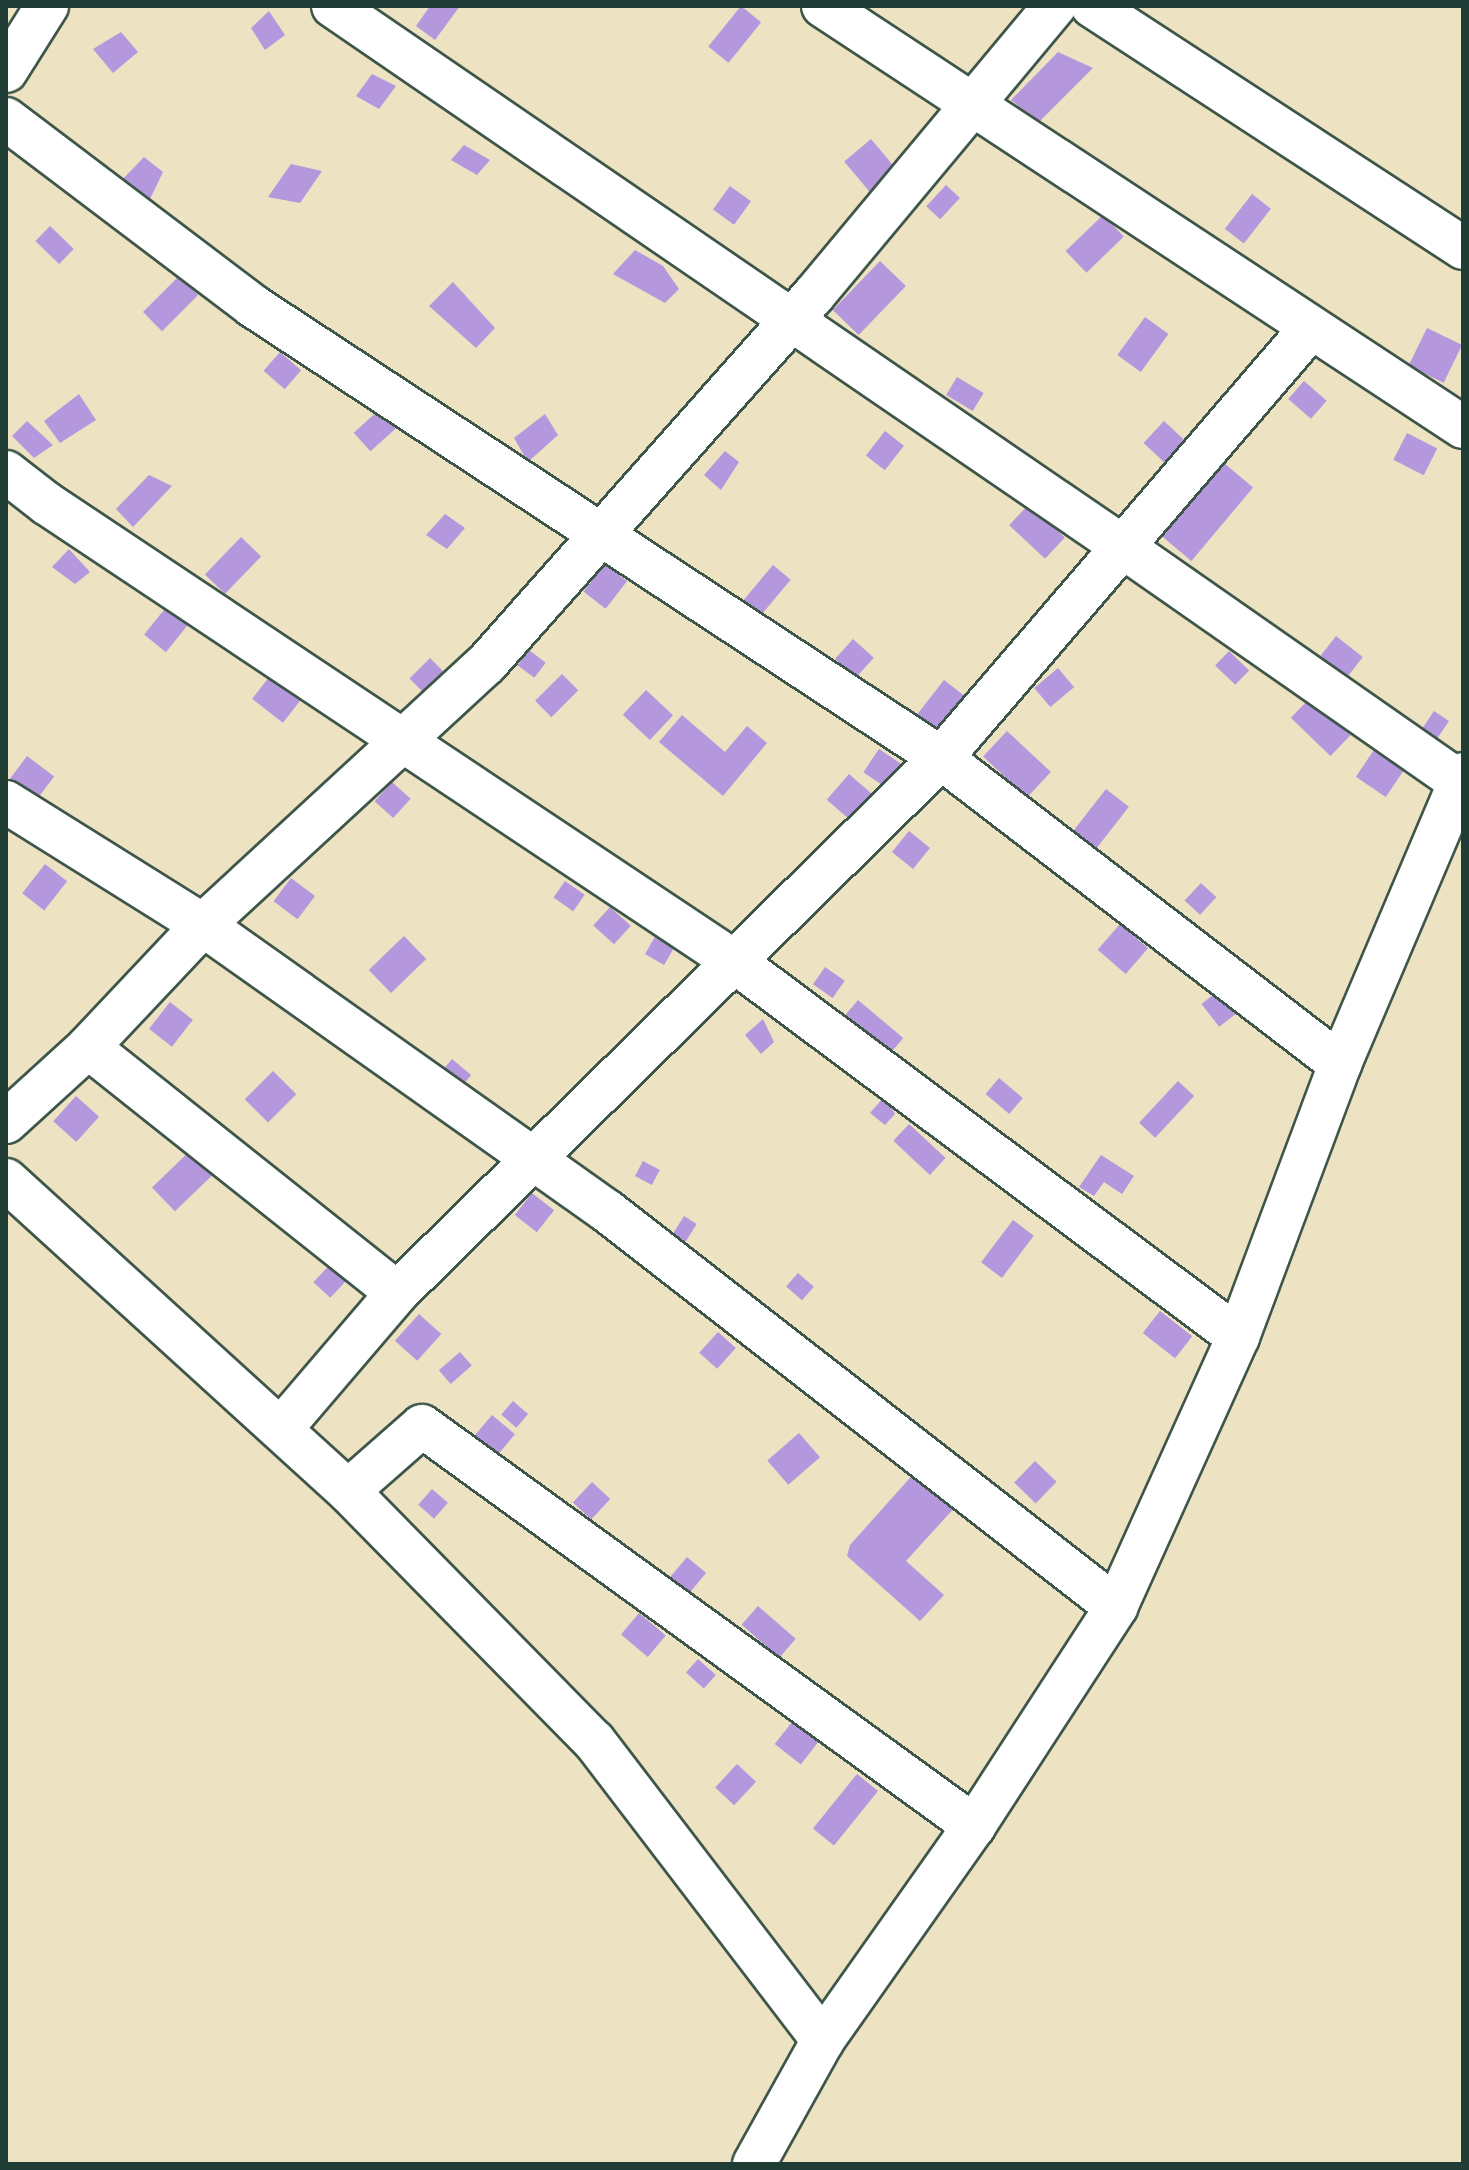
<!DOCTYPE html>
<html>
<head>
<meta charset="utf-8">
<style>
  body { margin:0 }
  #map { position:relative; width:1469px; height:2170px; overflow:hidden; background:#ede2c1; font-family:"IM FELL English",serif }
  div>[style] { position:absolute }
  .building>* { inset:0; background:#b597de; transform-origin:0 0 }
  .roads { filter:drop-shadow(2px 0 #3e5649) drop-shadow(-2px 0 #3e5649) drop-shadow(0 2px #3e5649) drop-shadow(0 -2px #3e5649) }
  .street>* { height:42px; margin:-21px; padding:0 21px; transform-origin:21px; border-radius:21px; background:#fff }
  span { translate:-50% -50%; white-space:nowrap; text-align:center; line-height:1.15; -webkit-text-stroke:6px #fcf5e5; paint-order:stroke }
  .frame { position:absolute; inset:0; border:8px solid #1f3d34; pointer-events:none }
</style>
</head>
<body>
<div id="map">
  <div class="building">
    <i style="clip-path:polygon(430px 6px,460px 6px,435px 40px,416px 26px)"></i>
    <i style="left:741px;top:6px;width:26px;height:52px;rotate:39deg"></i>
    <i style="clip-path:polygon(269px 11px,285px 35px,265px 50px,251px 28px)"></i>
    <i style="clip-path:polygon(121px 32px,138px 52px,113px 73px,93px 49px)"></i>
    <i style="clip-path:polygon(1058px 52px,1093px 68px,1039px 122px,1011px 100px)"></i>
    <i style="clip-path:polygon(372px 74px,396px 86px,379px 109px,356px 96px)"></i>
    <i style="left:871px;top:139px;width:43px;height:35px;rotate:50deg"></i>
    <i style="clip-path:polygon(464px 145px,490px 160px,477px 175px,451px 160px)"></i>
    <i style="clip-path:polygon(144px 157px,163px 172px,150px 199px,120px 182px)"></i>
    <i style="clip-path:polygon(291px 164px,322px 171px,300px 203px,268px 197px)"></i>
    <i style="left:946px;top:185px;width:19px;height:29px;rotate:43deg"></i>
    <i style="left:730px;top:186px;width:26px;height:29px;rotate:36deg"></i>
    <i style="left:1252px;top:194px;width:24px;height:44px;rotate:38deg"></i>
    <i style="left:1103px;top:215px;width:30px;height:52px;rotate:46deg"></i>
    <i style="left:50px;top:226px;width:33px;height:21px;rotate:44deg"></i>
    <i style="clip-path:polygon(635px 250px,663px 266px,679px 289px,665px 303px,613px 274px)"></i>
    <i style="left:880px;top:261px;width:36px;height:68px;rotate:44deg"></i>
    <i style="left:179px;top:276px;width:27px;height:51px;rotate:45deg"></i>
    <i style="clip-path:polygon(453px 282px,495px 328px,476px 348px,429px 306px)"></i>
    <i style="left:1145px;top:317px;width:29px;height:47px;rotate:36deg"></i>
    <i style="left:1427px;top:328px;width:39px;height:42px;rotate:26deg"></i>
    <i style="left:280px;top:352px;width:28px;height:25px;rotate:41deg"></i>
    <i style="left:957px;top:377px;width:31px;height:21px;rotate:31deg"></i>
    <i style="left:1304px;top:381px;width:30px;height:24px;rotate:41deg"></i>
    <i style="clip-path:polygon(79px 394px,96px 420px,60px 443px,44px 421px)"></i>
    <i style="left:379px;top:410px;width:25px;height:34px;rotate:48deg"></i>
    <i style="clip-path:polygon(545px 414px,558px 435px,528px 462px,514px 438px)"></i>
    <i style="clip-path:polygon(27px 421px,53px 445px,34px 458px,12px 436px)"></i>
    <i style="left:1164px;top:421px;width:37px;height:30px;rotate:43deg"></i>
    <i style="left:885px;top:431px;width:24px;height:31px;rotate:38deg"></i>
    <i style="left:1407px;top:433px;width:34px;height:30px;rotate:27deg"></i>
    <i style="clip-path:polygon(725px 451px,739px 462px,721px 490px,704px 475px)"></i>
    <i style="left:1224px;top:463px;width:38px;height:96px;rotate:40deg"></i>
    <i style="clip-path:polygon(149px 475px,172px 486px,133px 527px,116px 509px)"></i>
    <i style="left:1029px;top:504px;width:49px;height:29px;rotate:43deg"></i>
    <i style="clip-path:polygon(445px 514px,465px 528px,447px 549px,426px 535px)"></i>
    <i style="left:241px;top:537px;width:28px;height:52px;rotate:44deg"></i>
    <i style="clip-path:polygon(69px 549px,90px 572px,75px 584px,52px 567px)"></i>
    <i style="left:605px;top:564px;width:28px;height:35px;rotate:38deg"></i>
    <i style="left:773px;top:565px;width:23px;height:50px;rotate:40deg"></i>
    <i style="left:168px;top:605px;width:28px;height:38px;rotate:39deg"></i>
    <i style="left:1336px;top:636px;width:34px;height:25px;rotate:38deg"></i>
    <i style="left:853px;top:639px;width:28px;height:27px;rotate:42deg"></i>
    <i style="left:529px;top:650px;width:21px;height:19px;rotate:37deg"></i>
    <i style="left:1229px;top:651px;width:28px;height:20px;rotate:44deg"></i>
    <i style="left:430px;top:658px;width:20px;height:29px;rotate:45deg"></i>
    <i style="left:1058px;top:668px;width:25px;height:31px;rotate:50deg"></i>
    <i style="left:562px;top:674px;width:23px;height:38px;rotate:45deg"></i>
    <i style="left:270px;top:676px;width:39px;height:29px;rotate:38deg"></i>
    <i style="left:944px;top:680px;width:29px;height:47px;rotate:38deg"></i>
    <i style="left:646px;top:690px;width:37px;height:34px;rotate:43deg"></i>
    <i style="left:1311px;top:697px;width:55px;height:29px;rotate:44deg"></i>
    <i style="left:1434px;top:711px;width:18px;height:21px;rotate:34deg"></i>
    <i style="clip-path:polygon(682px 715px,725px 752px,747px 726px,767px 743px,723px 796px,659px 742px)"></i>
    <i style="left:1007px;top:731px;width:60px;height:35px;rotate:43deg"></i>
    <i style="left:1376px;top:747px;width:36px;height:36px;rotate:34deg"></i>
    <i style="left:879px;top:749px;width:30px;height:28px;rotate:34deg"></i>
    <i style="left:27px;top:756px;width:34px;height:29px;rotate:37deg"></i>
    <i style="left:849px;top:774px;width:35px;height:34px;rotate:41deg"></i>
    <i style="left:392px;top:782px;width:25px;height:26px;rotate:42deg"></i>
    <i style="left:1106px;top:789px;width:29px;height:56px;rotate:38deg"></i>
    <i style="left:909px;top:831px;width:27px;height:27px;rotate:39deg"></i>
    <i style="left:45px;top:864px;width:28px;height:37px;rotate:38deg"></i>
    <i style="left:291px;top:878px;width:30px;height:29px;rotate:37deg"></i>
    <i style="left:565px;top:881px;width:24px;height:20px;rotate:35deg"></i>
    <i style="left:1201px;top:883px;width:21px;height:24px;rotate:43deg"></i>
    <i style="left:610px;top:907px;width:28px;height:25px;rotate:42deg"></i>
    <i style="left:1120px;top:924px;width:37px;height:34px;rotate:41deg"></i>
    <i style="left:656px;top:935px;width:22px;height:22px;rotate:30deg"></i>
    <i style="left:404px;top:936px;width:32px;height:49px;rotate:46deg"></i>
    <i style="left:825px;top:967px;width:24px;height:21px;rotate:35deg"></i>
    <i style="left:1218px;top:991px;width:29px;height:21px;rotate:52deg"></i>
    <i style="left:858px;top:1000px;width:59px;height:19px;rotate:40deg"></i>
    <i style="left:170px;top:1002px;width:29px;height:34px;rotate:38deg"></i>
    <i style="clip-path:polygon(763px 1019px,774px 1042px,761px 1054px,745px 1035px)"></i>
    <i style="left:452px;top:1059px;width:25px;height:22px;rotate:40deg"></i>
    <i style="left:273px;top:1071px;width:33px;height:40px;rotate:45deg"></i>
    <i style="left:999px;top:1078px;width:31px;height:21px;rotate:40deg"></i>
    <i style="left:1178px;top:1081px;width:22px;height:57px;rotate:43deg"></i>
    <i style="left:76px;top:1096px;width:31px;height:34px;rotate:42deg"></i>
    <i style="clip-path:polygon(885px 1096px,895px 1114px,885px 1125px,870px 1113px)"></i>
    <i style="left:909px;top:1124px;width:50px;height:23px;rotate:43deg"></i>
    <i style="left:193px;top:1148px;width:33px;height:57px;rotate:46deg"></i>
    <i style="clip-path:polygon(1101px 1155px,1134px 1176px,1122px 1194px,1104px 1182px,1094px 1196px,1079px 1187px)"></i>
    <i style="left:643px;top:1161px;width:19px;height:17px;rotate:28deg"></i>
    <i style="left:532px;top:1193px;width:28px;height:28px;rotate:38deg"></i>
    <i style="left:684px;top:1216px;width:15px;height:21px;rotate:32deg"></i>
    <i style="left:1013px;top:1220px;width:26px;height:53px;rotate:37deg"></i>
    <i style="left:336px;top:1258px;width:23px;height:33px;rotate:43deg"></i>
    <i style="left:798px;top:1273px;width:21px;height:18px;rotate:41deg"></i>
    <i style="left:1160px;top:1311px;width:41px;height:28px;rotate:38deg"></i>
    <i style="left:419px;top:1314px;width:30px;height:36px;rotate:42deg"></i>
    <i style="left:718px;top:1332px;width:24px;height:28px;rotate:42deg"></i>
    <i style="left:460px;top:1352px;width:18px;height:28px;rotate:49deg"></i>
    <i style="left:513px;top:1401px;width:20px;height:18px;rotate:41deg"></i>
    <i style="left:492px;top:1415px;width:30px;height:30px;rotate:40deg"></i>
    <i style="left:799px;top:1433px;width:32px;height:42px;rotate:49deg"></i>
    <i style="left:1035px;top:1461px;width:30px;height:30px;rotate:44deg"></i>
    <i style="clip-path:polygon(917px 1470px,957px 1505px,906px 1561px,944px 1595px,920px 1621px,847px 1556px,850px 1545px)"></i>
    <i style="left:592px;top:1482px;width:25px;height:28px;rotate:43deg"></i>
    <i style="left:432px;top:1489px;width:21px;height:21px;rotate:41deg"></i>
    <i style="left:687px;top:1557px;width:25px;height:26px;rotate:40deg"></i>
    <i style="left:758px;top:1606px;width:50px;height:25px;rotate:41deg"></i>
    <i style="left:639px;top:1613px;width:35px;height:28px;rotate:40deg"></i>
    <i style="left:698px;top:1659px;width:24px;height:18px;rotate:42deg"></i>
    <i style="left:792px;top:1722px;width:33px;height:28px;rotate:38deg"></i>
    <i style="left:737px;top:1764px;width:26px;height:32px;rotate:43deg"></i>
    <i style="left:857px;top:1774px;width:27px;height:70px;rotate:39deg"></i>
  </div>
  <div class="roads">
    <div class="street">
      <i style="left:333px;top:6px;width:957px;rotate:34.4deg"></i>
      <i style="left:1123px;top:547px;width:411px;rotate:34.9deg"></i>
      <i style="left:823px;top:6px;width:766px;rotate:33.34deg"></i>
      <i style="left:1092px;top:6px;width:443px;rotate:33.1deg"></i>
      <i style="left:6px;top:71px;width:77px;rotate:-57.8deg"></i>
      <i style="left:6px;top:119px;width:310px;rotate:37.1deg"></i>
      <i style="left:253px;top:306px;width:823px;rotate:33.3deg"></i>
      <i style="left:941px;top:758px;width:503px;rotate:37.49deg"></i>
      <i style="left:6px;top:472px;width:51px;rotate:37.8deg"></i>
      <i style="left:46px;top:503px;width:828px;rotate:33.67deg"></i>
      <i style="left:735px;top:962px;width:627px;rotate:36.71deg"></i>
      <i style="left:6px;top:802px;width:232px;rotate:32deg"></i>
      <i style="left:203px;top:925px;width:386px;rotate:-42.7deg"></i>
      <i style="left:487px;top:663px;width:491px;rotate:-48.4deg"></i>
      <i style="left:813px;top:296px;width:378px;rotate:-50.2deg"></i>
      <i style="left:88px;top:1047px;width:395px;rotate:38.5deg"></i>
      <i style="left:397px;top:1293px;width:179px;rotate:130.5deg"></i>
      <i style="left:6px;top:1122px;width:111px;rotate:-42.4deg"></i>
      <i style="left:88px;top:1047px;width:168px;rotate:-46.7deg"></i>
      <i style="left:203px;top:925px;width:495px;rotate:35.3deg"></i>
      <i style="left:607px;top:1211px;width:645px;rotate:37.88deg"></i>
      <i style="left:6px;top:1180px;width:462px;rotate:42.3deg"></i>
      <i style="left:348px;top:1491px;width:351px;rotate:45.5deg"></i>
      <i style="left:594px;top:1741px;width:377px;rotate:52.6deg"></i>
      <i style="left:397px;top:1293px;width:763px;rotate:-44.52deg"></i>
      <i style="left:941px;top:758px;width:566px;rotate:-49.3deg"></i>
      <i style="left:348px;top:1491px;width:98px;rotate:-41.3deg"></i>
      <i style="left:422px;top:1426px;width:682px;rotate:35.93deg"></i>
      <i style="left:754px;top:2164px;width:142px;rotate:-60.9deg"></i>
      <i style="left:823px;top:2040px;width:262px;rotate:-54.8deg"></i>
      <i style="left:974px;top:1826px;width:261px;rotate:-57deg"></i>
      <i style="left:1116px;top:1607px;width:296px;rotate:-65.7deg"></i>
      <i style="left:1238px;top:1337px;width:291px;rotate:-69.5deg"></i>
      <i style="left:1340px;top:1064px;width:315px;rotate:-67deg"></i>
    </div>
  </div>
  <div class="frame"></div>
</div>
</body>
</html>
